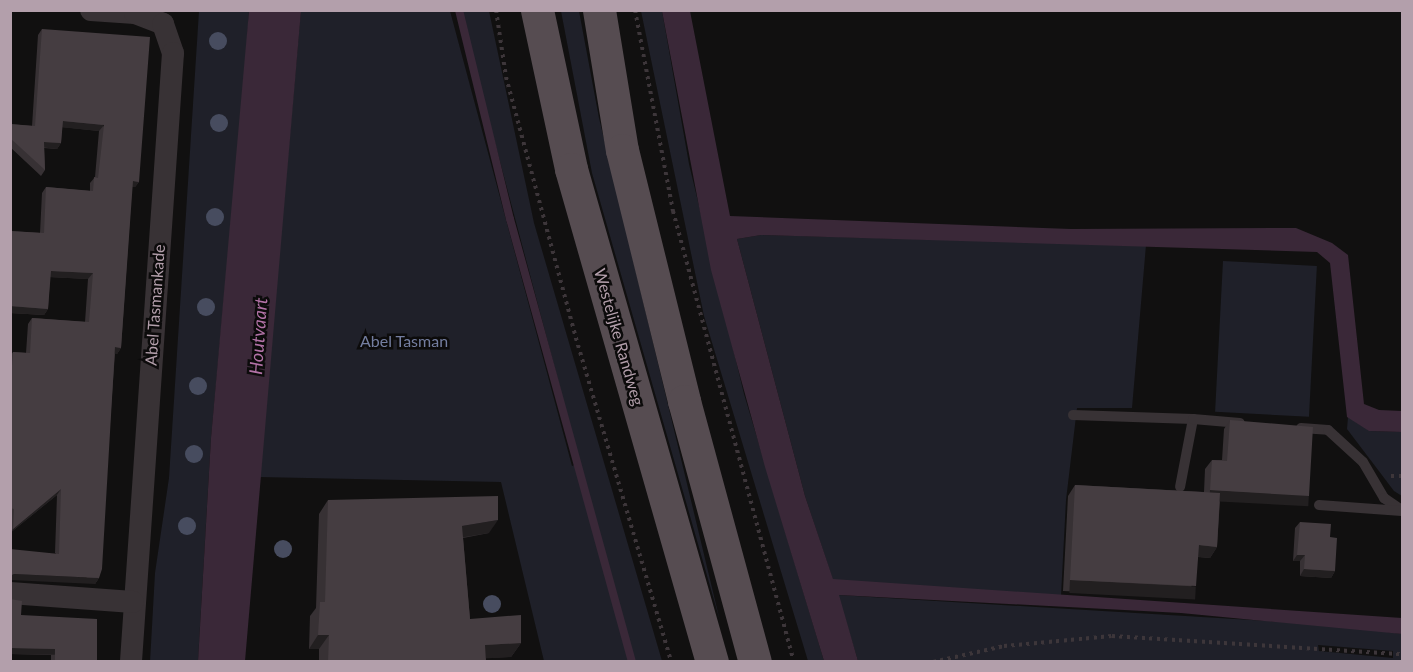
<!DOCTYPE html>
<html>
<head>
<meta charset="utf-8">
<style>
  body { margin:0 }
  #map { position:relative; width:1413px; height:672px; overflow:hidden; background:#111010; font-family:Lato,sans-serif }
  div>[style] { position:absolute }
  .green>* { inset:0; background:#1f2029; transform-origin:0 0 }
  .water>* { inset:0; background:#3a2838 }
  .stream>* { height:8px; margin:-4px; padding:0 4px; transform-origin:4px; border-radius:4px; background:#3a2838 }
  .path>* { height:4px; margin-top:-2px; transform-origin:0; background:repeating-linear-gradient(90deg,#3d363a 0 3px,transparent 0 7.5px) }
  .service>* { height:10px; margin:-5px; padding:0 5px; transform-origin:5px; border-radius:5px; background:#383235 }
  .minor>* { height:22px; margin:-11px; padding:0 11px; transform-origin:11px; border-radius:11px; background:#383235 }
  .primary>* { height:33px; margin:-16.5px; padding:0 16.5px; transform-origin:16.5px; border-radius:16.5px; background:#564c51 }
  .trees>* { width:18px; height:18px; margin:-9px; border-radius:50%; background:#474c5f }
  .wall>* { inset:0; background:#373134 }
  .shaded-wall>* { inset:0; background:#221f20; transform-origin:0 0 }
  .building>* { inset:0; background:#453d41 }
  span { translate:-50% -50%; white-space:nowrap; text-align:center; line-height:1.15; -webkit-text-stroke:5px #0c0b0b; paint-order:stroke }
  .street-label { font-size:16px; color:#b39fab }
  .park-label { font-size:16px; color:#747ea0 }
  .water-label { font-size:18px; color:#b272a6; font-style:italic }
  .frame { position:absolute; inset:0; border:12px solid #b39fab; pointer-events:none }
</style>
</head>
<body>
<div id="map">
  <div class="green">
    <i style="clip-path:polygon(301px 10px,450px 11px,572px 466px,580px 463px,460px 11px,489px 11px,534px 223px,662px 661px,544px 661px,501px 482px,259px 477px)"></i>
    <i style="clip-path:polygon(199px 11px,249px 11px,245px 72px,211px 438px,198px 661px,150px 662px,155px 573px,169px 478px)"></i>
    <i style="clip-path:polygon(561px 11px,579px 11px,599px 118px,720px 621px,592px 173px)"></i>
    <i style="clip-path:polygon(641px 11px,662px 11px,689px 164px,744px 394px,824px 661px,808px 661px,704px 316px)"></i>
    <i style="clip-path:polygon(761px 235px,1146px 245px,1132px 408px,1077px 408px,1066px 500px,1061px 596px,833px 580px,805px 496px,737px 239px)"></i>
    <i style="left:1223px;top:261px;width:94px;height:151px;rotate:3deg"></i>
    <i style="clip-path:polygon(1348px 417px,1370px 431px,1402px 432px,1402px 496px,1394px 491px,1347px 429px)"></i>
    <i style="clip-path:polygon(evenodd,838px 595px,1334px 625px,1402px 634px,1402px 661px,858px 661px,838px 595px,1318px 645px,1393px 651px,1393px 658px,1319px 651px,1318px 645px)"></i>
  </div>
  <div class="water">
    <i style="clip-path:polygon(249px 11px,301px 11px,245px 661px,198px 661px,211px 438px)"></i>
    <i style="clip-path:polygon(662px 11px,690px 11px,730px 216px,1071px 229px,1296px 228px,1332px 243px,1348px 255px,1364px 404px,1379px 410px,1402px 411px,1402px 432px,1369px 431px,1347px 417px,1330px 263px,1317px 252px,761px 235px,737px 239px,805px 496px,833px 579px,1402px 618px,1402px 634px,1181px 613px,839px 595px,858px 661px,824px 661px,765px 467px,711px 270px)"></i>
  </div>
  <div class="stream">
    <i style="left:459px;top:10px;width:215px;rotate:76.3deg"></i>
    <i style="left:510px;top:219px;width:459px;rotate:74.6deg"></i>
  </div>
  <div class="path">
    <i style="left:496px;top:10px;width:68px;rotate:81.5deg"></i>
    <i style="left:506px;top:77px;width:278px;rotate:75deg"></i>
    <i style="left:578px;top:345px;width:330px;rotate:73.6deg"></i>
    <i style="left:635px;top:10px;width:205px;rotate:79.3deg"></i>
    <i style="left:673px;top:211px;width:467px;rotate:75deg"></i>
    <i style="left:1391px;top:476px;width:11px"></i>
    <i style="left:933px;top:662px;width:73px;rotate:-12.7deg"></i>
    <i style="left:1004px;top:646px;width:108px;rotate:-5.3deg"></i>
    <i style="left:1112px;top:636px;width:291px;rotate:3.6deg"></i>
  </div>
  <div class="service">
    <i style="left:1073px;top:415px;width:120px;rotate:1.9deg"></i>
    <i style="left:1193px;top:419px;width:69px;rotate:100.8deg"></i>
    <i style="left:1193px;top:419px;width:47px;rotate:4.9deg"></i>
    <i style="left:1301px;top:428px;width:27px;rotate:4deg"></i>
    <i style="left:1328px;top:430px;width:47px;rotate:42.4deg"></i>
    <i style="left:1363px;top:462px;width:42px;rotate:59.7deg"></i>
    <i style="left:1384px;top:498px;width:22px;rotate:34deg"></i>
    <i style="left:1319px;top:505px;width:83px;rotate:4.1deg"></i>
  </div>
  <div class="minor">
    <i style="left:91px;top:10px;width:44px;rotate:3.9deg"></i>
    <i style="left:135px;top:13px;width:30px;rotate:21deg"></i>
    <i style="left:163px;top:24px;width:31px;rotate:71deg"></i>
    <i style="left:173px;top:53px;width:610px;rotate:93.95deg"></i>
    <i style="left:10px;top:593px;width:123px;rotate:4.2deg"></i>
  </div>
  <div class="primary">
    <i style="left:537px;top:10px;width:163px;rotate:77.9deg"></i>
    <i style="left:571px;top:169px;width:513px;rotate:74.04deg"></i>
    <i style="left:599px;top:10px;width:142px;rotate:80.7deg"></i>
    <i style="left:622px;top:150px;width:259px;rotate:76.1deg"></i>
    <i style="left:684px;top:401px;width:270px;rotate:74.8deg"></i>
  </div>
  <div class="trees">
    <i style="left:218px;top:41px"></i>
    <i style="left:219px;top:123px"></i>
    <i style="left:215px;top:217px"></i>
    <i style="left:206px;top:307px"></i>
    <i style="left:198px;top:386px"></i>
    <i style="left:194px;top:454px"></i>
    <i style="left:187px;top:526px"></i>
    <i style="left:283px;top:549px"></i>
    <i style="left:492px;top:604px"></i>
  </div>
  <div class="wall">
    <i style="clip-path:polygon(42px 29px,139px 182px,135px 187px,132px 187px,121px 348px,117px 354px,115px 353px,99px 578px,95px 584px,55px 553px,57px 495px,10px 533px,10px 356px,13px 352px,26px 353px,28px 324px,32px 318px,85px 322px,88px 279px,50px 277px,48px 309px,44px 315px,10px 313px,10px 231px,40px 233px,42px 193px,46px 187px,90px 191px,90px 183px,95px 177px,99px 131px,62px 127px,61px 143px,57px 149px,44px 148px,45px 170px,41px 176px,10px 147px,10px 124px,32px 126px,38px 35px)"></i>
    <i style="clip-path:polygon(1230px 420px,1303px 505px,1220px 500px,1217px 547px,1210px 558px,1198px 557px,1189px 597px,1063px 591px,1068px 496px,1075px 485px,1204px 492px,1205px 469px,1212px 460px,1222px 460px,1224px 429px)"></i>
    <i style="clip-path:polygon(328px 500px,489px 533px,463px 538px,470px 619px,521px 643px,511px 657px,486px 658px,486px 662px,319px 662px,319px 649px,309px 649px,310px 616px,316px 608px,319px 514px)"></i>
    <i style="clip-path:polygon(1300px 522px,1330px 537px,1335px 571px,1331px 578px,1300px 576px,1300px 561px,1293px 561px,1295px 528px)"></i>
    <i style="clip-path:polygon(10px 599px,21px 615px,97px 662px,51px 662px,51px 655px,10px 654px)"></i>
  </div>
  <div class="shaded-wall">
    <i style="clip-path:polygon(63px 121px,104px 125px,99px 131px,59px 127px)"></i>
    <i style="clip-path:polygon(44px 142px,61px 143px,57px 149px,40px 147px)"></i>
    <i style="clip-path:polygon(133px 181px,139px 182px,135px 187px,129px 187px)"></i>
    <i style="clip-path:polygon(51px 271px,93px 273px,88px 279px,47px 277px)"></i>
    <i style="clip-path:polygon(10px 306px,48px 309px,44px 315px,10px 313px)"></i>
    <i style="clip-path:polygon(115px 347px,121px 348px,117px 354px,111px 353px)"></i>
    <i style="clip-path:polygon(61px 489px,57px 495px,10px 533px,13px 529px)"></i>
    <i style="left:1210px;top:490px;width:99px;height:11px;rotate:3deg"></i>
    <i style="clip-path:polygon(498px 520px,489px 533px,453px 539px,462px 526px)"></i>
    <i style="clip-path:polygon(1199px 545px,1217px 547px,1210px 558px,1191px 556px)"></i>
    <i style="clip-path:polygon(1297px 555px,1305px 555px,1300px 561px,1293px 561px)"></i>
    <i style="clip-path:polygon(1304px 569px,1335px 571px,1331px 578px,1300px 576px)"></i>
    <i style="clip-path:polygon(14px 574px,99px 578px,95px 584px,10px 580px,10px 576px)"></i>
    <i style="left:1070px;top:580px;width:126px;height:13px;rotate:3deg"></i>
    <i style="clip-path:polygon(318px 635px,329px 635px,319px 649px,309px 649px)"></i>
    <i style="clip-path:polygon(521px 643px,511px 657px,475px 659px,485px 645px)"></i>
    <i style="left:10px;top:648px;width:45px;height:6px;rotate:1deg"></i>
  </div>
  <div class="building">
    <i style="clip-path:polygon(42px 29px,150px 37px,139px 182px,133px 181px,121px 348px,115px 347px,102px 569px,99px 578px,14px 574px,10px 576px,10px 549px,59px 554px,61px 489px,13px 529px,14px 509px,10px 508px,10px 392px,13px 352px,30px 353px,32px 318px,89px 322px,93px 273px,51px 271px,48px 309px,10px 306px,10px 231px,44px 233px,46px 187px,93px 191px,94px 177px,98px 178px,104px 125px,63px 121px,61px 143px,44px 142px,45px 170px,10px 138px,10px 124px,35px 126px)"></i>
    <i style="clip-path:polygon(1230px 420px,1313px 427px,1309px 496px,1210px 490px,1212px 460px,1227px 461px)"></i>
    <i style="clip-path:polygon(1075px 485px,1220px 493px,1217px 547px,1199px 545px,1196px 586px,1070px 580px)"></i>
    <i style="clip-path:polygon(498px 496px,498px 520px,462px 526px,470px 619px,521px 615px,521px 643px,485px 645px,486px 662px,328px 662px,329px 635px,318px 635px,320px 602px,325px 602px,328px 500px)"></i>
    <i style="clip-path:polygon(1300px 522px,1331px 524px,1330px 537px,1337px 538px,1335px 571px,1304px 569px,1305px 555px,1297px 555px)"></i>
    <i style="clip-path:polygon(10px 599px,22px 601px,21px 615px,97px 619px,97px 662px,55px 662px,55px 649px,10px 648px)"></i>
  </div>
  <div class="street-label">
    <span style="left:155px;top:305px;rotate:-86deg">Abel Tasmankade</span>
    <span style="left:619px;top:337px;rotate:74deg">Westelijke Randweg</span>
  </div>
  <div class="park-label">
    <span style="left:404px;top:341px">Abel Tasman</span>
  </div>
  <div class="water-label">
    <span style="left:258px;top:336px;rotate:-86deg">Houtvaart</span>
  </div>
  <div class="frame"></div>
</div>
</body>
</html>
